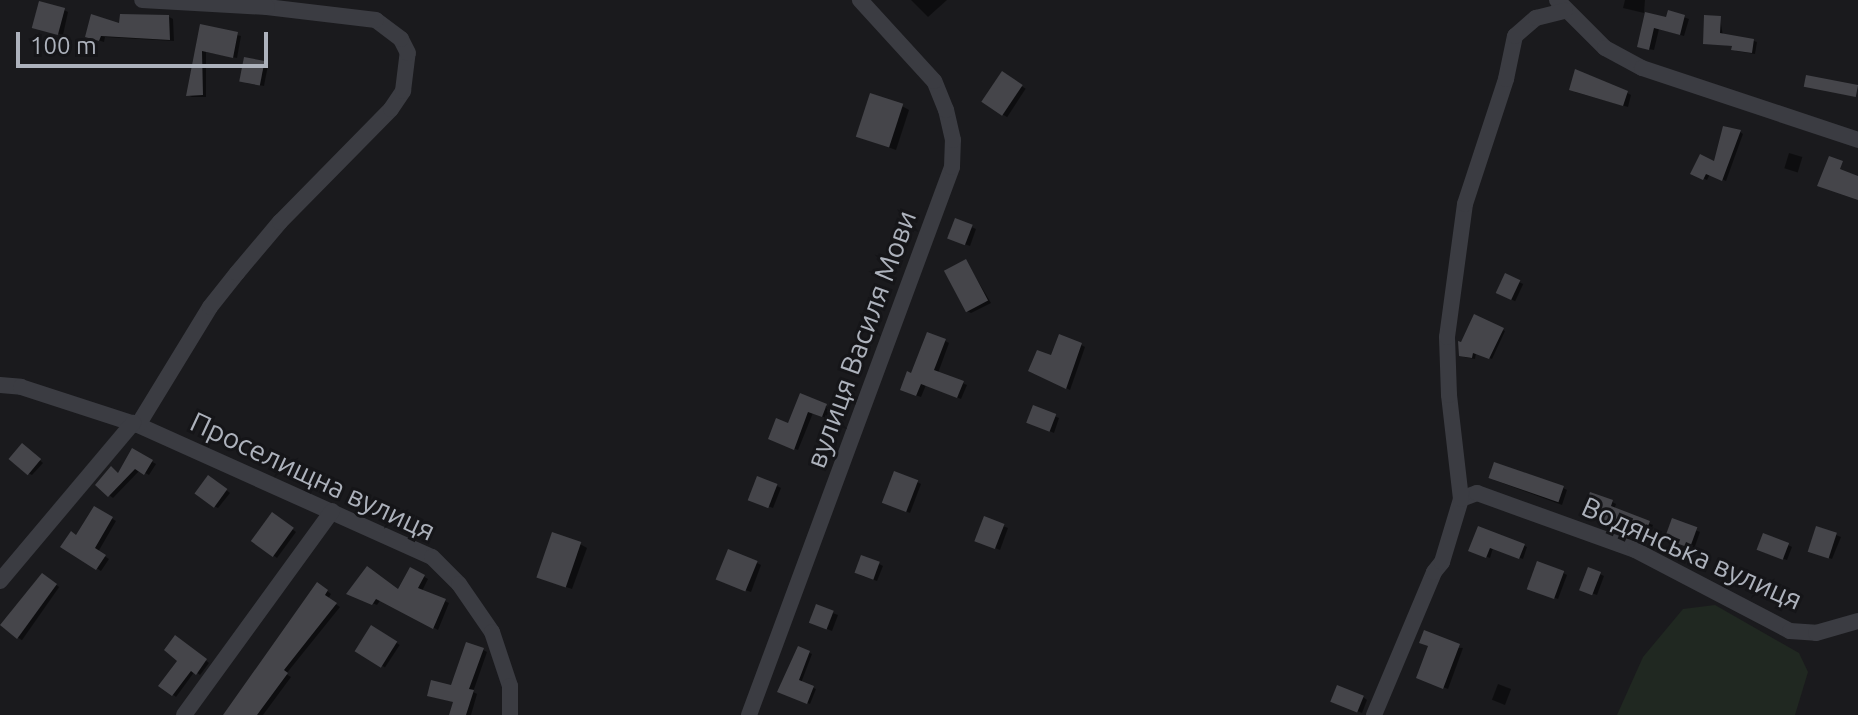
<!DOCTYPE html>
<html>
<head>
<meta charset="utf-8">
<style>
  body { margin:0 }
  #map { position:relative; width:1858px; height:715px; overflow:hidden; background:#1a1a1d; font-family:Ubuntu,sans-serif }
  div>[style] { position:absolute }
  .green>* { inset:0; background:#202821 }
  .shadow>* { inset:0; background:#0007; transform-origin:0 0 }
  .building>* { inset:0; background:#45454a; transform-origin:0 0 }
  .street>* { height:16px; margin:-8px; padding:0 8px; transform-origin:8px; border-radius:8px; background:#3b3c42 }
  span { translate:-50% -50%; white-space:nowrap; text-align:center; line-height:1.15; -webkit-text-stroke:6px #151518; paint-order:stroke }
  .street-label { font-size:28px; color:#adb2bc }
  .scale { position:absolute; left:16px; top:32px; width:252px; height:36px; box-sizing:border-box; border:4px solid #adb2bc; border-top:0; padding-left:10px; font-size:24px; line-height:28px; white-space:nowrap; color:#adb2bc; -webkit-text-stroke:6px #151518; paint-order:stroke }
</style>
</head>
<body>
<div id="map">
  <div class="green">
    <i style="clip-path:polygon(1715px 605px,1799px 653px,1808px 672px,1795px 715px,1617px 715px,1643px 657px,1683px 609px)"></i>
  </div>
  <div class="shadow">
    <i style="clip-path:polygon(911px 0,947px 0,928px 17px)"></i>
    <i style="clip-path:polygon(1625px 0,1645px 0,1644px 13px,1623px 8px)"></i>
    <i style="clip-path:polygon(64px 10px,68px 12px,63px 35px,39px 29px)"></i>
    <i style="clip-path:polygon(1670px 12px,1689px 19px,1684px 36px,1659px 29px,1654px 50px,1643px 48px,1647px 14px,1668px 19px)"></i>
    <i style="clip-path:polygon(169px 17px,173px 19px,174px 41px,105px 37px,104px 42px,91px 38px,121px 25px)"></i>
    <i style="clip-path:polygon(1720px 18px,1723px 36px,1754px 41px,1757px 42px,1755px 54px,1736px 51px,1734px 46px,1705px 43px)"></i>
    <i style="clip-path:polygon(201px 27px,241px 36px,237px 58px,206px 52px,206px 97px,192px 97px,188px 95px)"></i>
    <i style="clip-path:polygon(264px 63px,268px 65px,264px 86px,246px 83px)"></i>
    <i style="left:1003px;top:74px;width:27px;height:34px;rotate:33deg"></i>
    <i style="clip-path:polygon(1575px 92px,1627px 93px,1631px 95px,1628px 107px)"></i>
    <i style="clip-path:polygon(902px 106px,909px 110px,896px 150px,865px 139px)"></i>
    <i style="clip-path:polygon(1740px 132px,1743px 134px,1726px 181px,1710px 174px,1707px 180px,1693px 173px,1715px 164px)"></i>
    <i style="left:1789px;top:153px;width:14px;height:16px;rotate:17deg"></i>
    <i style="clip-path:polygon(956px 220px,976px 229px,970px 246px,953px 240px)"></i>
    <i style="clip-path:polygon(966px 261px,991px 303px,971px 313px,967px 311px)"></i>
    <i style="left:1506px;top:276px;width:19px;height:19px;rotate:25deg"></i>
    <i style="clip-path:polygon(1475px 317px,1505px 331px,1492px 359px,1476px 353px,1475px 359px,1464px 357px)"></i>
    <i style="clip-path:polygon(945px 341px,949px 343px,938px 373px,967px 385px,961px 399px,926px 385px,921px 397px,906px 392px,913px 375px)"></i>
    <i style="clip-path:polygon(1081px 345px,1085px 347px,1070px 390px,1031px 370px)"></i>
    <i style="clip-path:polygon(801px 396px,830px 408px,826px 418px,813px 413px,798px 450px,774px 441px,790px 426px)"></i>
    <i style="clip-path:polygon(1034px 408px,1059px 418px,1054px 433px,1033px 424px)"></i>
    <i style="clip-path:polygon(26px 448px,43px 463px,32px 475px,28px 473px)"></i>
    <i style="clip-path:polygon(133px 451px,156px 464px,149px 475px,140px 470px,113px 498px,109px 495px)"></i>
    <i style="clip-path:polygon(213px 480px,230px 493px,218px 508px,214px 506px)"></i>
    <i style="clip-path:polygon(1494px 480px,1563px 488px,1567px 490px,1562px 505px)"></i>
    <i style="clip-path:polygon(917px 482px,921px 484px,910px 513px,888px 504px)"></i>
    <i style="clip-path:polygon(777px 486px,781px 488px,773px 508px,755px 501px)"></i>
    <i style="clip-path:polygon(1612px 502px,1616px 504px,1614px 510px,1653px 525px,1649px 535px,1588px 517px)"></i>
    <i style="clip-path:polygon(94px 508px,116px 521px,98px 552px,109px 559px,101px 571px,63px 546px,77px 537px)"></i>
    <i style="clip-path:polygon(277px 517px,296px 532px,277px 558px,273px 555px)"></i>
    <i style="clip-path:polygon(985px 519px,1008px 528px,1000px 550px,981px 542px)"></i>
    <i style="clip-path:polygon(1673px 521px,1700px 532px,1694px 549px,1670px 540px)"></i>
    <i style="clip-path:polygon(1479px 528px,1527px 547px,1523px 559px,1493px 548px,1490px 558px,1474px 552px)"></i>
    <i style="clip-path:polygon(1818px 528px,1841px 537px,1832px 559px,1813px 552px)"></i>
    <i style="clip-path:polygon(580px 544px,587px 548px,572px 589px,545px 580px)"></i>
    <i style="clip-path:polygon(1788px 545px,1792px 547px,1787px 560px,1763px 552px)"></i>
    <i style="clip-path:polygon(757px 563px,761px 565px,751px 592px,723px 582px)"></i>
    <i style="clip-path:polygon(879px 564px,883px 566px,877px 581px,860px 575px)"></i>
    <i style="clip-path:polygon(411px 569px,428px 579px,422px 591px,449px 603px,438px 630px,381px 599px,377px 605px,353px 595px,399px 591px)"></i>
    <i style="clip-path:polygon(1589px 569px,1604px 576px,1597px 595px,1586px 591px)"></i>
    <i style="clip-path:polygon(1563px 573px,1567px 575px,1558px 599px,1533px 590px)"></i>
    <i style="left:42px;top:575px;width:21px;height:65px;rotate:35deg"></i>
    <i style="clip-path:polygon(318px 584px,331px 594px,328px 599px,340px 607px,286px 674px,291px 677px,263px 715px,225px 715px)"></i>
    <i style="clip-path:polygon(817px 607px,838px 615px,832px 631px,815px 624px)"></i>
    <i style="left:372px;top:627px;width:33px;height:27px;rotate:33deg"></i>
    <i style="clip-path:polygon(179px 640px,209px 663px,200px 675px,195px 671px,176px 697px,161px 685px,180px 660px)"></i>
    <i style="clip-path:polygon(1431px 646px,1463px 648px,1448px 689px,1422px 679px)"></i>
    <i style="clip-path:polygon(799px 649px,812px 654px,801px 683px,816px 689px,810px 704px,782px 693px)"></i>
    <i style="clip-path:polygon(483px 650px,487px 652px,473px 692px,477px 694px,471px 715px,451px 715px,455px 702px,433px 697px,452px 687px)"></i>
    <i style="left:1498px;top:684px;width:14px;height:17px;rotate:21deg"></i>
    <i style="clip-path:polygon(1363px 697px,1367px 700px,1362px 713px,1337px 703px)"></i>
  </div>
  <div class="building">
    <i style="left:39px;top:1px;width:27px;height:28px;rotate:15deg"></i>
    <i style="clip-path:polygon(1668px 10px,1685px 15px,1680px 35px,1654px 28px,1649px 50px,1637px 47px,1645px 12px,1666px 17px)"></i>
    <i style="clip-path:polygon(91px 14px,119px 23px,120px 14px,169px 15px,170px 40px,101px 36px,99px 41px,85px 37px)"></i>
    <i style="clip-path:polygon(1704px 15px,1721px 16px,1720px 33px,1754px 39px,1752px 53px,1731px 50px,1732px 46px,1703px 44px)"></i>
    <i style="clip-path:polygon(200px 24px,238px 32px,233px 58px,202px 51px,203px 95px,186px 96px)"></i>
    <i style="left:244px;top:57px;width:21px;height:25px;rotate:11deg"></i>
    <i style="clip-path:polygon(1575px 69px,1628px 91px,1623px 106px,1569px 90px)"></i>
    <i style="left:1002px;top:71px;width:25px;height:37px;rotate:34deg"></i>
    <i style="left:1806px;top:75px;width:53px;height:12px;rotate:11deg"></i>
    <i style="left:870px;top:93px;width:35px;height:46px;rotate:18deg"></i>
    <i style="clip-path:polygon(1723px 126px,1741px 130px,1722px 181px,1706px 174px,1703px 180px,1690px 174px,1700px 154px,1714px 161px)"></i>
    <i style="clip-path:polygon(1829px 156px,1843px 161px,1840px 169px,1858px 176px,1858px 200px,1817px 186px)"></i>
    <i style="left:955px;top:218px;width:19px;height:22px;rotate:21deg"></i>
    <i style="left:966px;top:259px;width:47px;height:25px;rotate:62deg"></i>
    <i style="left:1505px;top:273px;width:17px;height:22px;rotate:25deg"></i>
    <i style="clip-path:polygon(1474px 314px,1504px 328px,1489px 359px,1473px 353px,1472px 358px,1459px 356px,1458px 341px,1461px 342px)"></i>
    <i style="clip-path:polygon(927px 332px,946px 339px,934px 370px,964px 381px,957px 398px,921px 384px,916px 396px,900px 390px,907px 371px,911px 373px)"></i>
    <i style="clip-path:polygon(1059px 334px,1082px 343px,1066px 389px,1028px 371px,1037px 350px,1051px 355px)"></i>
    <i style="clip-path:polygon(800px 393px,827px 404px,822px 417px,808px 412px,794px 450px,768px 439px,776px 418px,788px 423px)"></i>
    <i style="left:1033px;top:405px;width:25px;height:19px;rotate:21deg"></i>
    <i style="left:22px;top:443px;width:25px;height:21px;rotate:40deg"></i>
    <i style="clip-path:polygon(132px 448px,153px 460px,144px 475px,135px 469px,108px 497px,95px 485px,111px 466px,118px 473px)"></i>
    <i style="left:1494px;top:462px;width:74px;height:17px;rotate:19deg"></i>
    <i style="left:894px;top:471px;width:26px;height:34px;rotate:21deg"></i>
    <i style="left:208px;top:475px;width:24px;height:23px;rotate:36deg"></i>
    <i style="left:757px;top:476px;width:22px;height:26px;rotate:21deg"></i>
    <i style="clip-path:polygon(1590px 492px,1613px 500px,1611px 506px,1650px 521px,1645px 534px,1581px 515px)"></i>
    <i style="clip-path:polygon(94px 506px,113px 517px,95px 548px,106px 555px,96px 570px,60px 547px,71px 531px,76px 535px)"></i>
    <i style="left:272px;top:512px;width:27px;height:36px;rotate:36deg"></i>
    <i style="left:984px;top:516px;width:22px;height:27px;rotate:21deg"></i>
    <i style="left:1672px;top:518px;width:27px;height:22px;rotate:20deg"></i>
    <i style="clip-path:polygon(1478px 526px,1525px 544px,1519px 559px,1490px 548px,1486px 558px,1468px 551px)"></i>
    <i style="left:1816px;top:526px;width:22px;height:27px;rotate:18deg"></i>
    <i style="left:552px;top:532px;width:31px;height:48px;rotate:19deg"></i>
    <i style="left:1763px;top:533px;width:28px;height:18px;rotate:21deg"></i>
    <i style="left:728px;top:549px;width:32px;height:33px;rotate:22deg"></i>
    <i style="left:861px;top:555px;width:20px;height:19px;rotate:20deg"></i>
    <i style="left:1537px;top:561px;width:29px;height:30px;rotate:20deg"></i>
    <i style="clip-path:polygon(367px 566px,398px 589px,410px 567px,425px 575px,418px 588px,446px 599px,433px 629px,376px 599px,372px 605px,346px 594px)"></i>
    <i style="left:1588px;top:567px;width:14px;height:25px;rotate:21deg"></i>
    <i style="clip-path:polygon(42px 573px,57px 584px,17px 639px,0 625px)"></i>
    <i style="clip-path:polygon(317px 582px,328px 590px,325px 595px,337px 603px,284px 670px,288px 673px,257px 715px,223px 715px)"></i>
    <i style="left:816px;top:604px;width:19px;height:20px;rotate:21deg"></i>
    <i style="left:371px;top:625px;width:31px;height:31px;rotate:32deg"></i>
    <i style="clip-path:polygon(1424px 630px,1460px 644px,1443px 689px,1416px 678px,1428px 646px,1419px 643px)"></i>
    <i style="clip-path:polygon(175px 635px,207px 659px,196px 675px,191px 671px,172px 696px,158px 686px,177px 661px,164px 650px)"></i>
    <i style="clip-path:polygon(466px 642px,484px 648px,469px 689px,474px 690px,466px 715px,449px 715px,453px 702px,427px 696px,431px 680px,451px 685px)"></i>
    <i style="clip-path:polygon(798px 646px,810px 651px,799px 680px,814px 686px,807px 704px,777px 692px)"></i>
    <i style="left:1337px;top:685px;width:29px;height:18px;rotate:22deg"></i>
  </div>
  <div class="street">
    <i style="left:1557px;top:0;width:68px;rotate:45deg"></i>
    <i style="left:1605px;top:48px;width:42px;rotate:28.4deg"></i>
    <i style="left:1642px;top:68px;width:228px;rotate:18.4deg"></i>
    <i style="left:0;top:385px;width:21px;rotate:5deg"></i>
    <i style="left:21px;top:387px;width:123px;rotate:18deg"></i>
    <i style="left:138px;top:425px;width:322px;rotate:24.2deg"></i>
    <i style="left:432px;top:557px;width:38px;rotate:45deg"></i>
    <i style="left:459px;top:584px;width:58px;rotate:55.5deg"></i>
    <i style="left:492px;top:632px;width:57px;rotate:71.6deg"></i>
    <i style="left:510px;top:686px;width:29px;rotate:90deg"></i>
    <i style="left:138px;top:425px;width:138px;rotate:-58.6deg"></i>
    <i style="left:210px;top:307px;width:43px;rotate:-51.5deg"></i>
    <i style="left:237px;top:273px;width:67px;rotate:-49.9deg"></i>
    <i style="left:280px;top:222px;width:158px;rotate:-45.5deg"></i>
    <i style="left:391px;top:109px;width:22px;rotate:-56deg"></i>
    <i style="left:403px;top:91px;width:38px;rotate:-83deg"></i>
    <i style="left:408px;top:53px;width:16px;rotate:-117deg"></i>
    <i style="left:401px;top:39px;width:31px;rotate:-143deg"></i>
    <i style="left:376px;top:20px;width:110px;rotate:-173.2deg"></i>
    <i style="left:267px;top:7px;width:125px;rotate:-176.8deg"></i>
    <i style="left:1461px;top:499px;width:17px;rotate:-21deg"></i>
    <i style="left:1477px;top:493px;width:168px;rotate:19.8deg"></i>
    <i style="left:1635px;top:550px;width:175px;rotate:27.6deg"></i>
    <i style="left:1790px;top:631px;width:26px;rotate:4deg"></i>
    <i style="left:1816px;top:633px;width:44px;rotate:-15.9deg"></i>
    <i style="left:0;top:581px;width:207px;rotate:-49.9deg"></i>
    <i style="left:184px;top:715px;width:252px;rotate:-54deg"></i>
    <i style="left:749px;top:715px;width:584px;rotate:-69.67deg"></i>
    <i style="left:952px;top:167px;width:27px;rotate:-88deg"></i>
    <i style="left:953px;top:140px;width:31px;rotate:-103deg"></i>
    <i style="left:946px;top:110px;width:31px;rotate:-112deg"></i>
    <i style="left:934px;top:81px;width:110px;rotate:-132.4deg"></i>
    <i style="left:1374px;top:715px;width:155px;rotate:-67.2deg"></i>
    <i style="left:1434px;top:572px;width:13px;rotate:-51deg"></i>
    <i style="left:1442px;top:562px;width:66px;rotate:-73.2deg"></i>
    <i style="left:1461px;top:499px;width:105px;rotate:-96.6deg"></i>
    <i style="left:1449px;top:395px;width:58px;rotate:-92deg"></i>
    <i style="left:1447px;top:337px;width:134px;rotate:-82.3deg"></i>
    <i style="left:1465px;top:204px;width:132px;rotate:-71.8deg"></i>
    <i style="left:1506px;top:79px;width:44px;rotate:-78.2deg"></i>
    <i style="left:1515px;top:36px;width:28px;rotate:-41deg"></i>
    <i style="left:1536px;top:18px;width:30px;rotate:-14deg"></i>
  </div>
  <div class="street-label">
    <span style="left:861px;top:339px;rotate:-70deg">вулиця Василя Мови</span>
    <span style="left:313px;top:476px;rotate:25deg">Проселищна вулиця</span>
    <span style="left:1692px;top:553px;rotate:24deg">Водянська вулиця</span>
  </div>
  <div class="scale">100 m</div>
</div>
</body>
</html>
